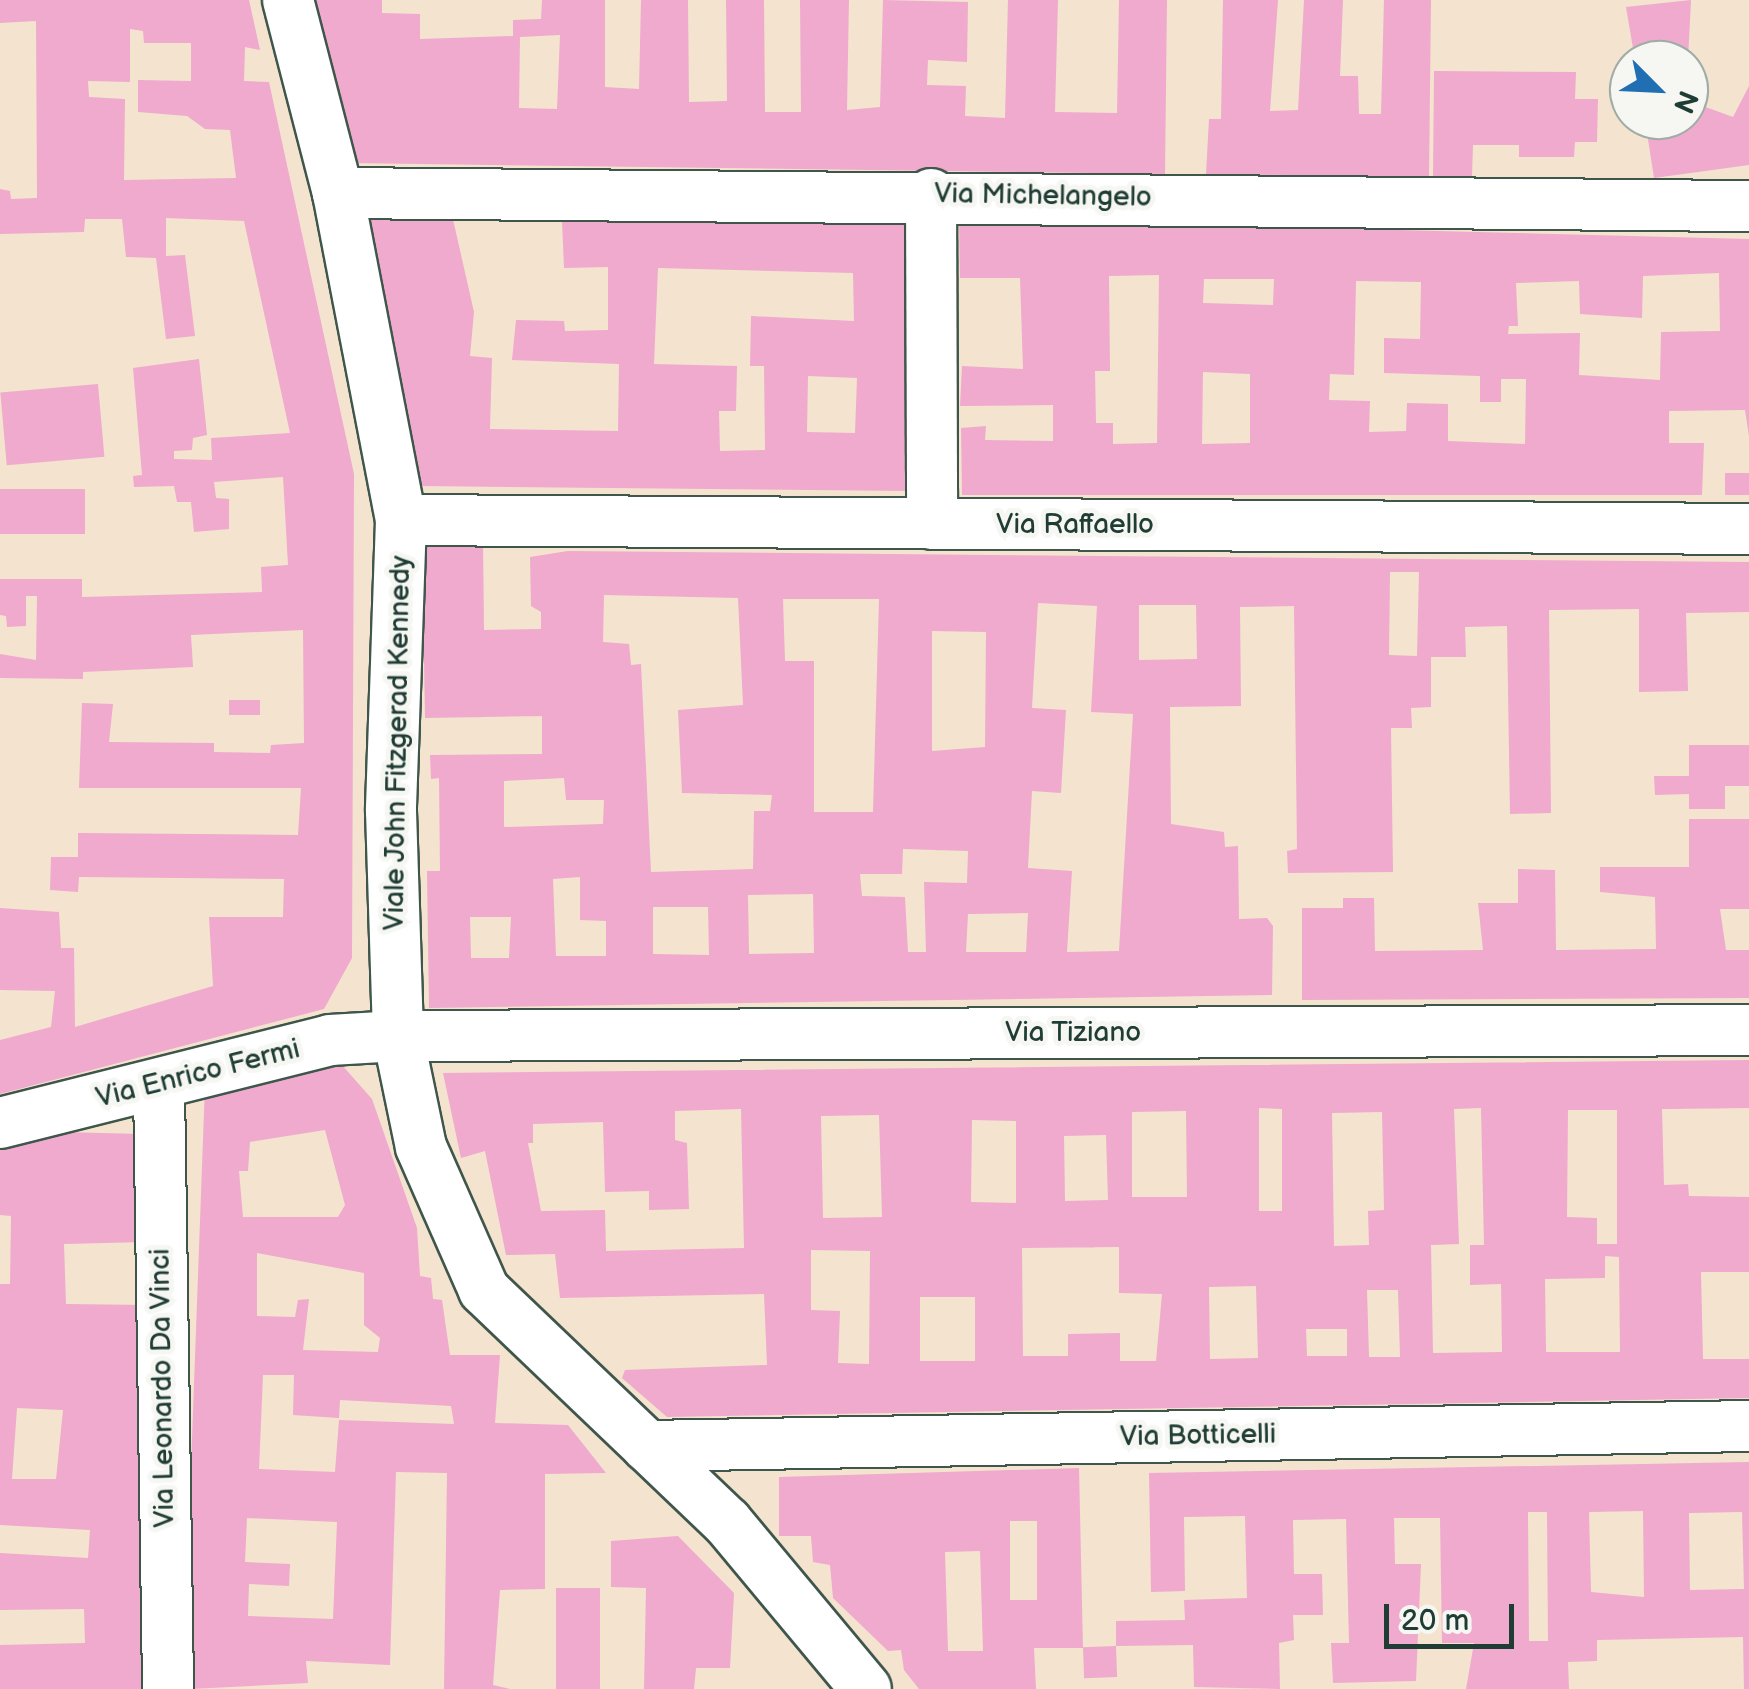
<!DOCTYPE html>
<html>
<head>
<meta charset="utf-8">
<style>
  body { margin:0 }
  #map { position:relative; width:1749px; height:1689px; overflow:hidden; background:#f4e3cf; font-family:"Balsamiq Sans",sans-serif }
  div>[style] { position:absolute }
  .building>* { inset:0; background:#efaace; transform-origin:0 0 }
  .roads { filter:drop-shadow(2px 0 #3f564b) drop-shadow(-2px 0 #3f564b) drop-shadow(0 2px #3f564b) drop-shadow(0 -2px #3f564b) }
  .minor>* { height:50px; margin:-25px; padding:0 25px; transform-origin:25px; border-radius:25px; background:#fff }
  span { translate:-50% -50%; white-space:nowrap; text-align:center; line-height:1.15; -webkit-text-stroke:10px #f6f6f2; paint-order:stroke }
  .street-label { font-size:28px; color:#1f3d34 }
  .north { position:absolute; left:1609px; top:40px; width:100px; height:100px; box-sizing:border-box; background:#f6f6f2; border:2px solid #a0aca6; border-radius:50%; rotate:114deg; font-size:28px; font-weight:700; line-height:40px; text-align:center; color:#1f3d34 }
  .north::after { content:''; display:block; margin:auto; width:35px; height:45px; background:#1f6fb2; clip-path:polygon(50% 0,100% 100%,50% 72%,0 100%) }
  .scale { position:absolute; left:1384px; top:1604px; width:130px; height:45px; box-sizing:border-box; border:5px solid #1f3d34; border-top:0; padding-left:12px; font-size:30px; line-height:35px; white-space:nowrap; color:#1f3d34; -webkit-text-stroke:8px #f6f6f2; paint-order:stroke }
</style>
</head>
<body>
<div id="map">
  <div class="building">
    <i style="clip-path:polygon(evenodd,0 0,249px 0,260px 50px,245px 47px,244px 81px,269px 82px,354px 474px,352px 958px,324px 1009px,0 1094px,0 1040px,51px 1027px,55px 991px,0 990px,0 908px,59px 912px,61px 948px,74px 948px,75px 1027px,213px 986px,209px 917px,283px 917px,284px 879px,79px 877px,78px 892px,50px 890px,51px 857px,78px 857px,78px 833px,298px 835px,301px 788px,79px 788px,82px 703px,113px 704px,109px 742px,214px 743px,214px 752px,270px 753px,271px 745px,304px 743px,303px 630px,191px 635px,193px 667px,83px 672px,83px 679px,0 678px,0 654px,36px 660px,37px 596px,26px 596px,26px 626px,7px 627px,6px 616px,0 615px,0 579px,82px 579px,82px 597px,262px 592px,261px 567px,288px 565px,283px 477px,214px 482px,216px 498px,229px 499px,229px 529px,194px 532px,191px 502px,177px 502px,174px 486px,134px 487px,133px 476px,142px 475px,133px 368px,199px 359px,207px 435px,193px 438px,192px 450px,174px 451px,174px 459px,212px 460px,211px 438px,290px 433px,244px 221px,166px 218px,166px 256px,185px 255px,195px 336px,166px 339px,156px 258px,126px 257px,122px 219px,85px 219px,84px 232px,0 234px,0 189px,10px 191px,11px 199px,37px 198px,36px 21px,0 23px,0 0,130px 29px,143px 31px,144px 43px,191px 43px,191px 81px,138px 80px,138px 112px,187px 116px,205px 129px,230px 130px,236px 178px,124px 180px,125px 99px,89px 97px,88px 81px,130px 82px,130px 29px)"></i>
    <i style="clip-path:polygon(evenodd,311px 0,382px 0,382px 13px,420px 14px,420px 39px,513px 36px,513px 20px,541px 19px,542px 0,605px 0,605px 87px,639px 89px,641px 0,688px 0,689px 102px,727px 101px,726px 0,764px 0,765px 112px,801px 112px,800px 0,849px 0,847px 110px,880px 107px,883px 0,968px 2px,967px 62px,928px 60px,927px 85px,966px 86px,965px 116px,1005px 118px,1008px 0,1058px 0,1055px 112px,1117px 113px,1119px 0,1167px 0,1165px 174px,350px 163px,311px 0,560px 35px,557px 109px,519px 108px,520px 37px,560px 35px)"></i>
    <i style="clip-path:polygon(1223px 0,1278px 0,1270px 111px,1298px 110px,1304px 0,1343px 0,1340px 76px,1358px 76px,1359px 114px,1381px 114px,1384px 0,1431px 0,1429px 177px,1206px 174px,1209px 119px,1221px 119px)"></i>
    <i style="clip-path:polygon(1691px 0,1688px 60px,1635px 60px,1626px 7px)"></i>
    <i style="clip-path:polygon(1434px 71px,1576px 72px,1575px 99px,1598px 99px,1597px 142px,1575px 142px,1574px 157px,1519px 157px,1519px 145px,1473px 145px,1472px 176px,1433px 176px)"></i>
    <i style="clip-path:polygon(1749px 86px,1749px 165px,1654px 178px,1645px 120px,1689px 120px,1689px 101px,1733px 117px)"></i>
    <i style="clip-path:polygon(evenodd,364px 214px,452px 215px,474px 312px,470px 356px,492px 358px,490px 429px,618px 431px,619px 364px,512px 360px,516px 320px,564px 321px,565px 331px,608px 330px,608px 267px,564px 268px,562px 221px,910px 218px,909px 491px,420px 486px,364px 214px,658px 268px,853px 273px,854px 321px,751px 316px,750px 366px,764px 366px,765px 450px,720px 451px,719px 411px,736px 411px,737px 366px,654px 364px,658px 268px,364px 214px,808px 376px,857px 378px,855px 433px,807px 432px,808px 376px)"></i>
    <i style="clip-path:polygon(evenodd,959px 219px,1749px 239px,1749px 436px,1745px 410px,1669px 411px,1669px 443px,1704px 443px,1702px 495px,962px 495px,961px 428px,986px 426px,985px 440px,1053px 441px,1053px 405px,960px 406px,962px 366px,1023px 369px,1020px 278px,960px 278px,959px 219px,1719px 273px,1720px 331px,1661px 332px,1660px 380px,1579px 375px,1580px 333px,1508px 334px,1509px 326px,1518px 326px,1516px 283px,1579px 281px,1580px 314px,1642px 318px,1643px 276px,1719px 273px,959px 219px,1159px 275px,1157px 443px,1113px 444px,1113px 423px,1096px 423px,1095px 371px,1110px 371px,1109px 276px,1159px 275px,959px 219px,1204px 279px,1274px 279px,1273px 305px,1203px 303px,1204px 279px,959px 219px,1356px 281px,1421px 282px,1420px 339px,1384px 338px,1384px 373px,1480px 376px,1480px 402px,1501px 402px,1501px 379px,1526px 379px,1525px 444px,1448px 441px,1448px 404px,1407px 403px,1406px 431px,1369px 432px,1370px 401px,1329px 400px,1330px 374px,1354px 375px,1356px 281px,959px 219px,1203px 372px,1250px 374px,1250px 443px,1202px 444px,1203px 372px)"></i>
    <i style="left:98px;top:384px;width:73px;height:98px;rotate:85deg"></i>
    <i style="left:1725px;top:473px;width:24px;height:22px"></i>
    <i style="left:0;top:489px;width:85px;height:45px"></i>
    <i style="clip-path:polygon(evenodd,483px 539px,484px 630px,541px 629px,541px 612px,531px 606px,530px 557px,568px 551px,1749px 562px,1749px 612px,1686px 613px,1688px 691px,1639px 692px,1639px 609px,1549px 610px,1551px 813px,1510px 814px,1507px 626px,1465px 627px,1466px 657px,1431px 657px,1431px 707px,1411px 708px,1412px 728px,1391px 728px,1393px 872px,1288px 873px,1287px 851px,1297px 849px,1294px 606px,1240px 607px,1241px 706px,1170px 707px,1171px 824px,1224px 832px,1225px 847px,1238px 846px,1239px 919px,1267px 918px,1273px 926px,1272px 995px,429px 1008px,427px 871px,440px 871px,439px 778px,431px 779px,430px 755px,542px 754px,542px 716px,425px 718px,422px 540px,483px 539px,1390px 572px,1419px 572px,1417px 656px,1389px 655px,1390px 572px,483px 539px,604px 595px,738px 598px,743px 705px,678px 710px,682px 793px,772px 795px,770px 811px,754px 811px,753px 869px,651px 872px,641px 664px,631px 665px,629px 644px,603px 642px,604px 595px,483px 539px,783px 599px,879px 599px,873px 812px,814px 812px,814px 661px,785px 661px,783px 599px,483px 539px,1038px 603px,1097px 606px,1091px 712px,1133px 714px,1119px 951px,1067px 952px,1072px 871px,1028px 868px,1032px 791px,1061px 793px,1066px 710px,1032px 708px,1038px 603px,483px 539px,1139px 605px,1196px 605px,1197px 659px,1139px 660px,1139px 605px,483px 539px,932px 631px,986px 632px,985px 747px,932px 751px,932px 631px,483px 539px,564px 778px,566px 800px,604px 800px,603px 824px,504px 827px,504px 781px,564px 778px,483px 539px,903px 849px,968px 851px,967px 883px,924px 882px,926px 952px,908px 952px,905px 897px,862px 896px,860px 874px,902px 874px,903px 849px,483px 539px,580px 877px,580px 920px,606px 921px,606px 956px,556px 956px,553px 879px,580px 877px,483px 539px,813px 894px,814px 953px,749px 954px,748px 895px,813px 894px,483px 539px,653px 907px,708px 907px,709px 955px,653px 954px,653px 907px,483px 539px,1028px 913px,1026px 952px,966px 952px,968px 914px,1028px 913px,483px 539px,470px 917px,511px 917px,509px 958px,471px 958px,470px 917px)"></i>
    <i style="left:229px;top:700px;width:31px;height:15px"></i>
    <i style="clip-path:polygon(1689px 745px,1749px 745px,1749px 786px,1725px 786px,1725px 809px,1689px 809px,1689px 794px,1655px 795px,1654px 776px,1689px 776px)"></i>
    <i style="clip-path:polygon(1689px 819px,1749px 819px,1749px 909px,1720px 909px,1726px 950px,1749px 950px,1749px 998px,1302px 1000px,1302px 908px,1343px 908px,1343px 898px,1374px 898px,1375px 951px,1483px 950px,1478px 903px,1518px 903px,1518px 869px,1555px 870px,1556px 950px,1656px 949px,1655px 897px,1600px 892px,1600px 867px,1689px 867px)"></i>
    <i style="clip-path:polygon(evenodd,334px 1056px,372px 1099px,417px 1228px,420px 1276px,431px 1278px,433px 1299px,442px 1300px,450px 1355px,500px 1355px,495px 1423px,568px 1425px,606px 1473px,545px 1474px,545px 1589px,500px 1590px,493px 1685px,510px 1689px,444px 1689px,447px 1473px,396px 1472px,390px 1665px,306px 1661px,308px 1683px,191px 1689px,191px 1466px,205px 1085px,334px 1056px,325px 1130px,345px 1205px,338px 1217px,243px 1217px,239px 1171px,248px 1171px,250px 1142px,325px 1130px,334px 1056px,257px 1253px,364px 1273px,364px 1325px,380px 1338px,378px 1352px,303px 1350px,309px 1299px,298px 1300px,295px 1317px,257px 1316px,257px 1253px,334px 1056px,263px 1375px,294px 1375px,293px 1415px,339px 1418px,340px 1400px,451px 1406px,454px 1424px,339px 1420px,335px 1472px,259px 1469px,263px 1375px,334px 1056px,247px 1518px,337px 1522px,333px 1619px,248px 1616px,249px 1584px,289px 1586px,290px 1564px,245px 1562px,247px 1518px)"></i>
    <i style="clip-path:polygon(evenodd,1749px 1060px,1749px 1108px,1662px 1109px,1664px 1185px,1688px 1184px,1689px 1196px,1749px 1197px,1749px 1272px,1701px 1272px,1703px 1359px,1749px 1359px,1749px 1398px,667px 1417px,622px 1378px,625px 1370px,767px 1365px,764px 1294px,560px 1298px,555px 1254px,506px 1255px,485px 1151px,461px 1158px,443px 1073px,1749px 1060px,1259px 1108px,1282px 1109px,1282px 1211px,1259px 1211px,1259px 1108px,1749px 1060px,1481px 1108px,1484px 1245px,1470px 1245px,1470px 1285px,1501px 1284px,1502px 1352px,1433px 1353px,1431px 1245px,1459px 1244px,1454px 1109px,1481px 1108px,1749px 1060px,741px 1109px,744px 1248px,606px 1251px,605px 1210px,541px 1211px,528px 1143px,533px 1143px,533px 1124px,603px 1122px,605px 1192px,649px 1191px,649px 1210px,689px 1209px,687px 1143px,675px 1140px,675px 1111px,741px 1109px,1749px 1060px,1568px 1110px,1617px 1110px,1617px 1244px,1597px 1244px,1597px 1218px,1567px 1217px,1568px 1110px,1749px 1060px,1186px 1111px,1187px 1197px,1132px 1197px,1132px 1112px,1186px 1111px,1749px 1060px,1382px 1112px,1384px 1210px,1368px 1211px,1369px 1245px,1334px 1246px,1332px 1113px,1382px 1112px,1749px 1060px,879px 1115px,882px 1217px,823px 1218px,821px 1116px,879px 1115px,1749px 1060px,972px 1120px,1016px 1121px,1016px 1203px,971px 1202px,972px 1120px,1749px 1060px,1106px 1135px,1108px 1200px,1065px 1201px,1064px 1136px,1106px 1135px,1749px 1060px,1119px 1247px,1119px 1293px,1162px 1294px,1156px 1361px,1120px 1361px,1120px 1333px,1068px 1334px,1068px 1356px,1023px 1356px,1022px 1248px,1119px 1247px,1749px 1060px,811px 1250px,870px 1251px,869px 1364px,838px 1363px,840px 1311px,811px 1310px,811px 1250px,1749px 1060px,1605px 1256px,1619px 1257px,1620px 1352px,1546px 1352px,1545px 1279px,1605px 1278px,1605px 1256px,1749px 1060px,1256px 1286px,1258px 1358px,1210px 1359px,1209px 1287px,1256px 1286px,1749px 1060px,1367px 1290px,1398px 1290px,1400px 1357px,1369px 1357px,1367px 1290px,1749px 1060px,920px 1297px,975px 1297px,975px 1361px,920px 1361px,920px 1297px,1749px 1060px,1306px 1329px,1347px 1329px,1347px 1356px,1307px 1356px,1306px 1329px)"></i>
    <i style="clip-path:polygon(evenodd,61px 1132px,142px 1134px,145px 1242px,64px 1244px,66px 1304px,145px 1305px,143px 1689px,0 1689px,0 1645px,85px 1643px,84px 1609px,0 1610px,0 1553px,88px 1558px,90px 1530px,0 1525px,0 1284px,10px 1284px,11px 1216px,0 1215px,0 1148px,61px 1132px,17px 1408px,63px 1410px,56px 1479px,12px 1479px,17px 1408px)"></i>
    <i style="clip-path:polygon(evenodd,1749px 1462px,1749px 1689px,1744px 1689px,1743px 1637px,1597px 1640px,1597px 1661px,1568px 1662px,1569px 1689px,1466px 1689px,1474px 1643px,1442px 1643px,1440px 1518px,1394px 1518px,1395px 1564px,1421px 1564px,1416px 1681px,1333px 1683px,1331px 1643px,1349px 1643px,1346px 1519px,1293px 1520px,1294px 1574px,1322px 1574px,1323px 1615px,1293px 1615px,1294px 1640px,1279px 1643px,1280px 1689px,1194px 1687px,1193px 1645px,1116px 1646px,1116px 1621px,1185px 1620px,1184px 1600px,1247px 1598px,1245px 1516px,1184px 1517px,1185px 1591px,1151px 1592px,1149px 1473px,1749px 1462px,1643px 1511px,1644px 1597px,1591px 1592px,1589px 1512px,1643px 1511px,1749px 1462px,1528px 1512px,1547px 1512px,1548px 1641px,1529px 1641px,1528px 1512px,1749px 1462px,1742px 1512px,1744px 1589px,1690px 1590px,1689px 1513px,1742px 1512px)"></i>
    <i style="clip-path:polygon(evenodd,1079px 1468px,1083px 1648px,1034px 1648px,1036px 1689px,919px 1689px,904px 1670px,901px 1650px,888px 1651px,833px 1598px,830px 1565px,813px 1562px,811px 1536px,779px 1536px,779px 1477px,1079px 1468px,1010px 1521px,1037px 1521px,1037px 1600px,1010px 1600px,1010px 1521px,1079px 1468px,980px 1551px,983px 1651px,948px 1651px,945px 1552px,980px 1551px)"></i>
    <i style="clip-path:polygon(678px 1536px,734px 1593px,730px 1668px,696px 1668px,694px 1689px,644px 1689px,646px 1588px,611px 1587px,611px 1541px)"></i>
    <i style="left:556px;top:1588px;width:44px;height:101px"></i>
    <i style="left:1116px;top:1646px;width:31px;height:33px;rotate:88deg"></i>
  </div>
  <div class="roads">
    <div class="minor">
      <i style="left:288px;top:0;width:199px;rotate:75.5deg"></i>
      <i style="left:338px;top:193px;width:333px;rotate:79.1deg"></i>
      <i style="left:401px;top:520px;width:291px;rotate:92deg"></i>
      <i style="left:391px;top:811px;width:225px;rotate:88.2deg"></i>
      <i style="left:398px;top:1036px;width:113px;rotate:78.3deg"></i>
      <i style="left:421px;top:1147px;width:156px;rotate:66.2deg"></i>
      <i style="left:484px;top:1290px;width:336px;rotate:43.7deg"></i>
      <i style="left:727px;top:1522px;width:217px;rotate:50.2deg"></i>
      <i style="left:338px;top:193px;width:1411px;rotate:0.53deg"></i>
      <i style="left:931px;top:194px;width:330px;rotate:89.8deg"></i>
      <i style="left:401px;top:520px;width:1348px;rotate:0.38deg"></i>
      <i style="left:159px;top:1086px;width:603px;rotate:89.14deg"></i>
      <i style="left:0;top:1123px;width:340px;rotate:-14.1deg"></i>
      <i style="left:330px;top:1040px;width:68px;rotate:-3.4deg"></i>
      <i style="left:398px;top:1036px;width:1351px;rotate:-0.25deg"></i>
      <i style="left:647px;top:1446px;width:1102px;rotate:-1.04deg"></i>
    </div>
  </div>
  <div class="street-label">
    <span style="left:1043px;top:196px;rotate:1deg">Via Michelangelo</span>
    <span style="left:1075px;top:525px">Via Raffaello</span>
    <span style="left:398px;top:743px;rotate:-89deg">Viale John Fitzgerad Kennedy</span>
    <span style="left:1073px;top:1033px">Via Tiziano</span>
    <span style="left:198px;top:1074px;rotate:-14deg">Via Enrico Fermi</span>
    <span style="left:163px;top:1388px;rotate:-91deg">Via Leonardo Da Vinci</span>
    <span style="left:1198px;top:1436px;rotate:-1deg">Via Botticelli</span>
  </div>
  <div class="north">N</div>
  <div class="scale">20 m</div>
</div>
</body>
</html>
